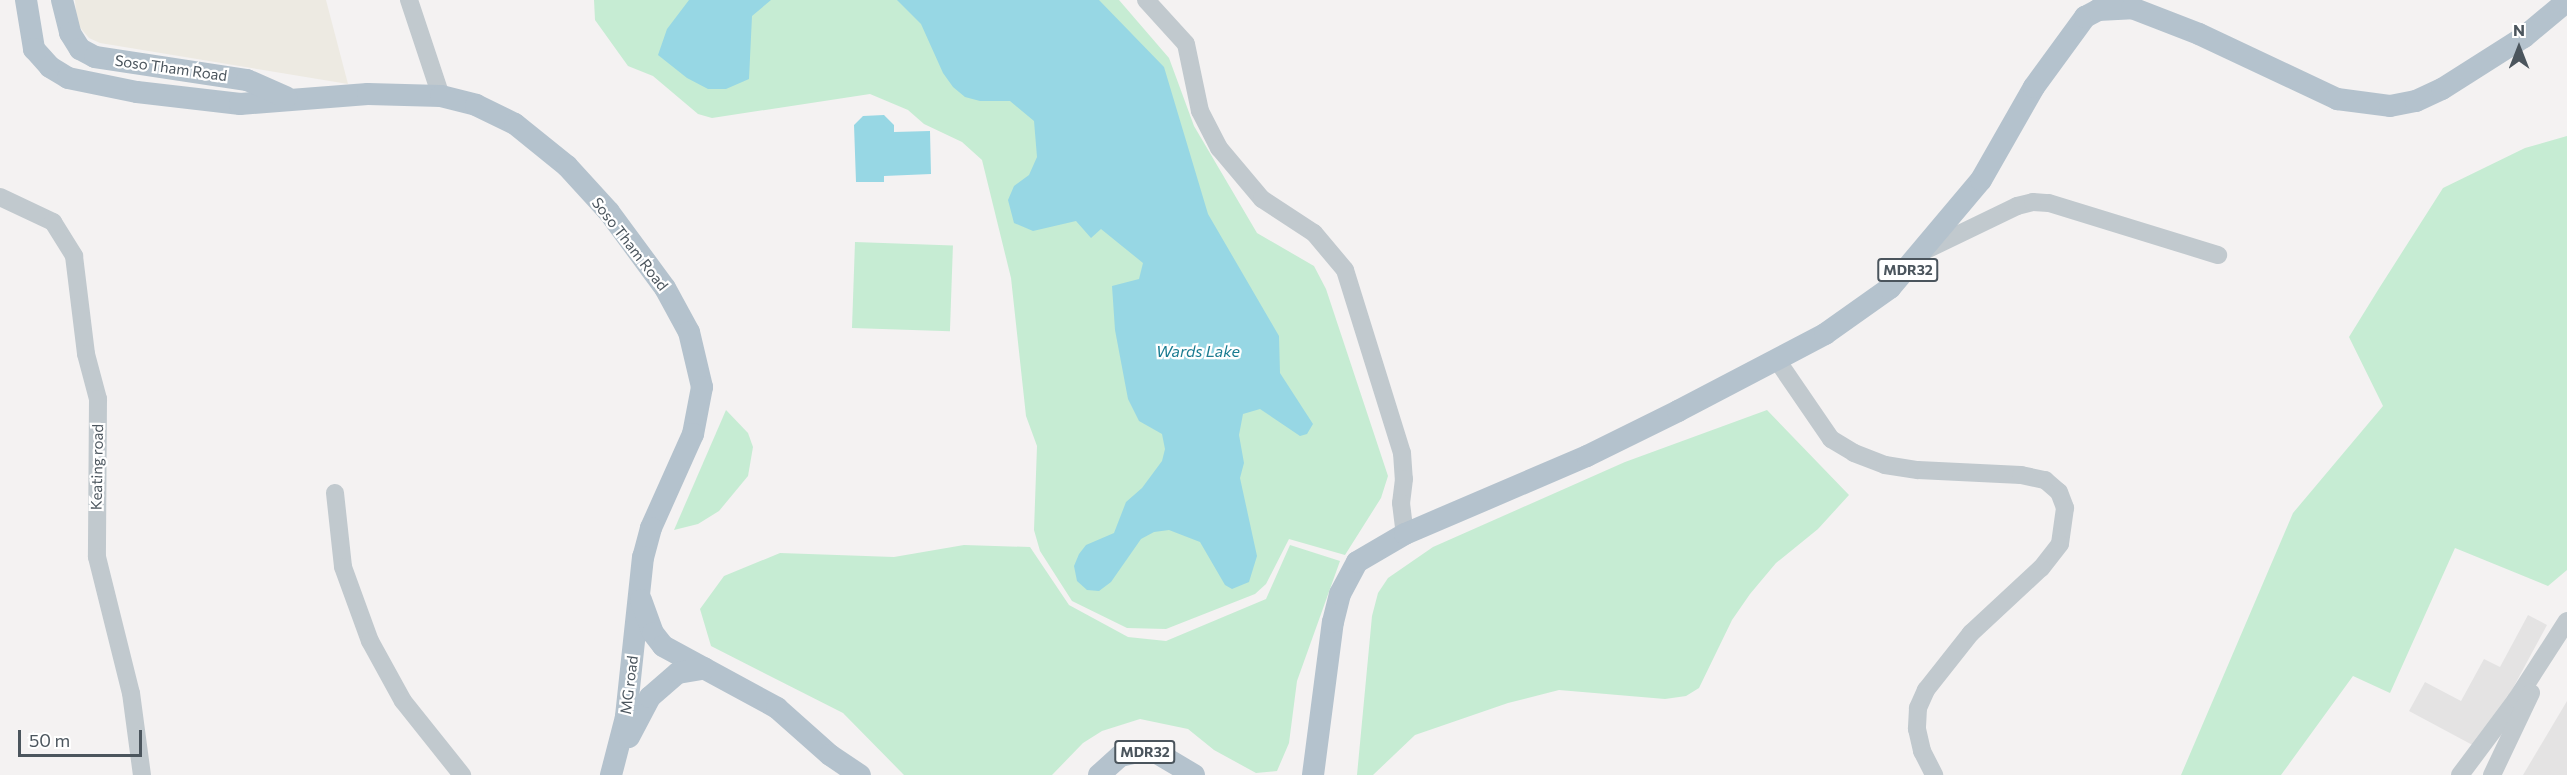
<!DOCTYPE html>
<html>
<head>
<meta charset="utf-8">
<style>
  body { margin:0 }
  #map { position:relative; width:2567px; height:775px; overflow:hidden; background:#f4f2f2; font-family:Commissioner,sans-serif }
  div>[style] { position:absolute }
  .commercial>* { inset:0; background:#edeae2 }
  .education>* { inset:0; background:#e4e3e3 }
  .green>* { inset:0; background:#c6ecd3; transform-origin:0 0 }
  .water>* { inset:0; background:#97d7e4 }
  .minor>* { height:18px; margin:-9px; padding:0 9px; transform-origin:9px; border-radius:9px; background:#c1c9ce }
  .major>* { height:22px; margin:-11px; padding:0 11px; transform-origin:11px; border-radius:11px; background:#b4c2cd }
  span { translate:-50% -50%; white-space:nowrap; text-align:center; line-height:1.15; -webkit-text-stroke:4.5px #fff; paint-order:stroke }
  .shield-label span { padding:2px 4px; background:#fff; border:2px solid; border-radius:4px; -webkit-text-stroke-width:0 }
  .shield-label { font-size:14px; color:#4b555d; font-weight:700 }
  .street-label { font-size:15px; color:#4b555d }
  .water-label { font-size:16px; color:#1b7c91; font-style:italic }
  .north { position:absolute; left:2489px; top:18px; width:60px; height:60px; -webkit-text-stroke:4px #fff; paint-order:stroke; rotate:0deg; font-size:16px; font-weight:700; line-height:24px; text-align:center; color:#4b555d }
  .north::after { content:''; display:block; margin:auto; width:21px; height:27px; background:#4b555d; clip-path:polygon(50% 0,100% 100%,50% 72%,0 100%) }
  .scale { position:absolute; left:18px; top:730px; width:124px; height:27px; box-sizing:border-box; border:3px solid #4b555d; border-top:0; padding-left:8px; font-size:18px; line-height:21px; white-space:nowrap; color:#4b555d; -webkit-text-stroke:4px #fff; paint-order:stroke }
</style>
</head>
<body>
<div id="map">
  <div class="commercial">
    <i style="clip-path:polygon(75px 0,326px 0,348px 84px,100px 43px,89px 38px,77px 24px)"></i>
  </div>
  <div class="education">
    <i style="clip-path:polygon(2528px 615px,2547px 625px,2480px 749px,2409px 711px,2425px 682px,2461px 701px,2484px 659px,2500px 667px)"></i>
    <i style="clip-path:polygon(2567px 701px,2567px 775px,2523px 775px)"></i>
  </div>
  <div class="green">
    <i style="clip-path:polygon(594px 0,1119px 0,1169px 58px,1194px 126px,1257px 233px,1314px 266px,1326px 289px,1388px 476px,1381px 498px,1345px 555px,1289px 539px,1266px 584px,1255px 594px,1166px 629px,1127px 628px,1072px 601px,1040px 551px,1034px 530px,1037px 446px,1026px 416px,1011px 278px,982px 160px,962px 142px,924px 124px,908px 110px,870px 94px,712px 118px,698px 114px,653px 76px,628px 66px,595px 20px)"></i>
    <i style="clip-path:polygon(2567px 136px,2567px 570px,2548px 586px,2455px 548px,2390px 693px,2353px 676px,2281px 775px,2181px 775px,2293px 513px,2383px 406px,2349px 337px,2378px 290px,2443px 188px,2525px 148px)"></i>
    <i style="left:855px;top:242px;width:98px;height:86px;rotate:2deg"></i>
    <i style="clip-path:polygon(726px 410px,748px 433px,753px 447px,748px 476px,719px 511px,698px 524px,674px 530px)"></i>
    <i style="clip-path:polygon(1767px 410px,1849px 495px,1818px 529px,1776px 563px,1750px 594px,1732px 620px,1699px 688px,1686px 696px,1665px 699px,1559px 690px,1508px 703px,1415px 735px,1373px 775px,1357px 775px,1372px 616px,1378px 593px,1388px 578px,1433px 547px,1625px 462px)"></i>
    <i style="clip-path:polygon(964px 545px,1030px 547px,1069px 605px,1128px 637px,1166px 641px,1266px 599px,1290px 545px,1340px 561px,1297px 681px,1289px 743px,1277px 771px,1256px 773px,1214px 750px,1188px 729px,1140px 719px,1102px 731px,1083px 743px,1052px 775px,904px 775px,843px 713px,711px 646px,700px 609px,724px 576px,780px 553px,894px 557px)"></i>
  </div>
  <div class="water">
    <i style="clip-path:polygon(689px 0,771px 0,752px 16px,749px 79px,726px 89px,708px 89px,687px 78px,658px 55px,667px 29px)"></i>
    <i style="clip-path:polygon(897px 0,1099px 0,1164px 67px,1208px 214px,1279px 336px,1280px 373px,1313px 424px,1307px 434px,1300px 436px,1260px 409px,1243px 414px,1239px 435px,1244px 463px,1240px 478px,1257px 556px,1249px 582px,1232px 589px,1225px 585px,1200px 542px,1169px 530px,1154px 532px,1141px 539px,1111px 582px,1099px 591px,1087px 590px,1077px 581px,1074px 566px,1079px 554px,1086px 545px,1114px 533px,1126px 502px,1142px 488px,1162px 461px,1165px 449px,1162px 434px,1139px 421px,1128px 399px,1115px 330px,1112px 286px,1139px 279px,1143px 263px,1101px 229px,1091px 238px,1076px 221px,1033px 231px,1014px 223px,1008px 200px,1014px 186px,1029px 175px,1037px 157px,1034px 121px,1010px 101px,980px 101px,965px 97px,953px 87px,943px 73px,921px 24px)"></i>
    <i style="clip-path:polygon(884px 115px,894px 125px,894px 132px,930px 131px,931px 174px,884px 176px,884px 182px,856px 182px,854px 125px,863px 116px)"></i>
  </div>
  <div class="minor">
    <i style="left:409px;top:0;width:101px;rotate:71.6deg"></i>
    <i style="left:1146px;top:0;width:59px;rotate:47.7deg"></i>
    <i style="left:1186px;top:44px;width:68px;rotate:78.2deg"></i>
    <i style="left:1200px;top:111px;width:42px;rotate:62.8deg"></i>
    <i style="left:1219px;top:148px;width:67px;rotate:49.9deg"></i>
    <i style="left:1262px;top:199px;width:62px;rotate:33.2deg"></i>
    <i style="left:1314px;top:233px;width:48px;rotate:50deg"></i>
    <i style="left:1345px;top:270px;width:192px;rotate:72.7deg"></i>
    <i style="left:1402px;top:453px;width:26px;rotate:86deg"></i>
    <i style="left:1404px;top:479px;width:24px;rotate:97deg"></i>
    <i style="left:1401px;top:503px;width:31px;rotate:83deg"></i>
    <i style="left:0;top:197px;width:59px;rotate:25.3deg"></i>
    <i style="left:53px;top:222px;width:40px;rotate:58deg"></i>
    <i style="left:74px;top:256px;width:99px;rotate:83deg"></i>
    <i style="left:86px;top:354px;width:47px;rotate:75.1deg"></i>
    <i style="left:98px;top:399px;width:158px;rotate:90.4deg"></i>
    <i style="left:97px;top:557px;width:140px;rotate:76deg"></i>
    <i style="left:131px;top:693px;width:83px;rotate:82.4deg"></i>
    <i style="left:1926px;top:250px;width:101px;rotate:-25.8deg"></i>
    <i style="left:2017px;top:206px;width:16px;rotate:-14deg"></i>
    <i style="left:2033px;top:202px;width:16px;rotate:4deg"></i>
    <i style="left:2049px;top:203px;width:177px;rotate:17.1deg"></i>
    <i style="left:1777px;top:360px;width:96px;rotate:55.6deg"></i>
    <i style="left:1831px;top:439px;width:27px;rotate:31deg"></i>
    <i style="left:1854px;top:453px;width:33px;rotate:21deg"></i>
    <i style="left:1885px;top:465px;width:33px;rotate:9deg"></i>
    <i style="left:1918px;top:470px;width:103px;rotate:2.8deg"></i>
    <i style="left:2021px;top:475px;width:25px;rotate:12deg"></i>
    <i style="left:2045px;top:480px;width:18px;rotate:41deg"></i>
    <i style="left:2059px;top:492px;width:17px;rotate:69deg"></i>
    <i style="left:2065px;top:508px;width:36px;rotate:98deg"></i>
    <i style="left:2060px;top:544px;width:31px;rotate:128deg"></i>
    <i style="left:2041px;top:568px;width:96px;rotate:137.1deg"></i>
    <i style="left:1971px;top:633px;width:73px;rotate:128.3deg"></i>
    <i style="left:1926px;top:690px;width:20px;rotate:114deg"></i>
    <i style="left:1918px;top:708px;width:21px;rotate:93deg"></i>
    <i style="left:1917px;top:729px;width:23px;rotate:77deg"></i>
    <i style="left:1922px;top:751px;width:27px;rotate:63deg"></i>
    <i style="left:335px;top:493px;width:74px;rotate:83.8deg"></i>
    <i style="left:343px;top:567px;width:79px;rotate:70deg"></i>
    <i style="left:370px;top:641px;width:68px;rotate:61.2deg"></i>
    <i style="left:403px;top:701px;width:95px;rotate:51.4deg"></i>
    <i style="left:2460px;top:775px;width:94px;rotate:-53.3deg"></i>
    <i style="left:2516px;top:700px;width:94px;rotate:-57.2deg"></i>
    <i style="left:2492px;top:775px;width:91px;rotate:-64.6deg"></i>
  </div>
  <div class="major">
    <i style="left:26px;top:0;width:50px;rotate:80.7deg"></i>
    <i style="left:34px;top:49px;width:24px;rotate:48deg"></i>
    <i style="left:50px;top:67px;width:21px;rotate:31deg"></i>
    <i style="left:68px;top:78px;width:70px;rotate:11.5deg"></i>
    <i style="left:137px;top:92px;width:104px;rotate:6.6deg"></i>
    <i style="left:240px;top:104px;width:128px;rotate:-4.5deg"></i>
    <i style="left:368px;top:94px;width:73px;rotate:1.6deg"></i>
    <i style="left:441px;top:96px;width:36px;rotate:14deg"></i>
    <i style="left:476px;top:105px;width:43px;rotate:26deg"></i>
    <i style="left:515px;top:124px;width:67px;rotate:38.9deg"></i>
    <i style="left:567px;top:166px;width:62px;rotate:47.6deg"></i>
    <i style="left:609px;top:212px;width:94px;rotate:53.6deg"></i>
    <i style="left:665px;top:288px;width:50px;rotate:61.4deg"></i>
    <i style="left:689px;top:332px;width:57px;rotate:76.7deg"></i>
    <i style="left:702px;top:387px;width:48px;rotate:100.8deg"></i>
    <i style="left:693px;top:434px;width:103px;rotate:114.1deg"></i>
    <i style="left:651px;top:528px;width:30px;rotate:105deg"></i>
    <i style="left:643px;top:557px;width:161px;rotate:96.1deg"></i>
    <i style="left:626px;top:717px;width:60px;rotate:104.5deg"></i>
    <i style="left:62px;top:0;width:34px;rotate:76deg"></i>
    <i style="left:70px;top:33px;width:19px;rotate:58deg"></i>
    <i style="left:80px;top:49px;width:17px;rotate:28deg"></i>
    <i style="left:95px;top:57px;width:154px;rotate:8.6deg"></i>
    <i style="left:247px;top:80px;width:43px;rotate:23.6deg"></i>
    <i style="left:641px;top:600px;width:35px;rotate:70deg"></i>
    <i style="left:653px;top:633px;width:16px;rotate:52deg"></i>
    <i style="left:663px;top:646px;width:130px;rotate:28.5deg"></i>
    <i style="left:777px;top:708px;width:71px;rotate:41.6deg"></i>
    <i style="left:830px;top:755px;width:36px;rotate:34deg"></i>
    <i style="left:629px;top:737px;width:45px;rotate:-62.3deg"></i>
    <i style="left:650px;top:697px;width:37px;rotate:-41deg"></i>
    <i style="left:678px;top:673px;width:27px;rotate:-10deg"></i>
    <i style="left:1099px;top:775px;width:28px;rotate:-42deg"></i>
    <i style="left:1120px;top:756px;width:17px;rotate:-13deg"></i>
    <i style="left:1137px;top:752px;width:20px;rotate:3deg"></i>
    <i style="left:1157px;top:753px;width:43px;rotate:30.7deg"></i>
    <i style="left:1313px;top:775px;width:154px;rotate:-82.6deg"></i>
    <i style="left:1333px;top:622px;width:29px;rotate:-76deg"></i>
    <i style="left:1340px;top:594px;width:36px;rotate:-62deg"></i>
    <i style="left:1357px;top:562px;width:56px;rotate:-30.3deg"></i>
    <i style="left:1405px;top:534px;width:198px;rotate:-23.2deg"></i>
    <i style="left:1587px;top:456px;width:102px;rotate:-26.3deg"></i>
    <i style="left:1678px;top:411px;width:166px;rotate:-27.6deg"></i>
    <i style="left:1825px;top:334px;width:80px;rotate:-35.3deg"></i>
    <i style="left:1890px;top:288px;width:141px;rotate:-49.9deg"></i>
    <i style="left:1981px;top:180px;width:107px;rotate:-60.3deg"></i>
    <i style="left:2034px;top:87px;width:87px;rotate:-53.9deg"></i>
    <i style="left:2085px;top:17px;width:15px;rotate:-28deg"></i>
    <i style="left:2098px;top:10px;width:34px;rotate:-3deg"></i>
    <i style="left:2132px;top:8px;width:72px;rotate:21.2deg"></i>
    <i style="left:2199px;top:34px;width:153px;rotate:25.2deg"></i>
    <i style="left:2337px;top:99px;width:53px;rotate:7.5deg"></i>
    <i style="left:2390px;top:106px;width:26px;rotate:-11deg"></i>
    <i style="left:2416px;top:101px;width:29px;rotate:-25deg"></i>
    <i style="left:2442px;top:89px;width:97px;rotate:-32.4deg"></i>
    <i style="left:2524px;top:37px;width:56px;rotate:-39.9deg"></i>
  </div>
  <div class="shield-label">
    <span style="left:1908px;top:270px">MDR32</span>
    <span style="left:1145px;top:752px">MDR32</span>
  </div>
  <div class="street-label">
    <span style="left:171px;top:68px;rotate:8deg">Soso Tham Road</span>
    <span style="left:630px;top:244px;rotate:52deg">Soso Tham Road</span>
    <span style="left:97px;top:467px;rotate:-89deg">Keating road</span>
    <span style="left:629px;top:685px;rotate:-83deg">MG road</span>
  </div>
  <div class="water-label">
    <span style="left:1198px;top:351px">Wards Lake</span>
  </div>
  <div class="north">N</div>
  <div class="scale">50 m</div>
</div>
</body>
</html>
